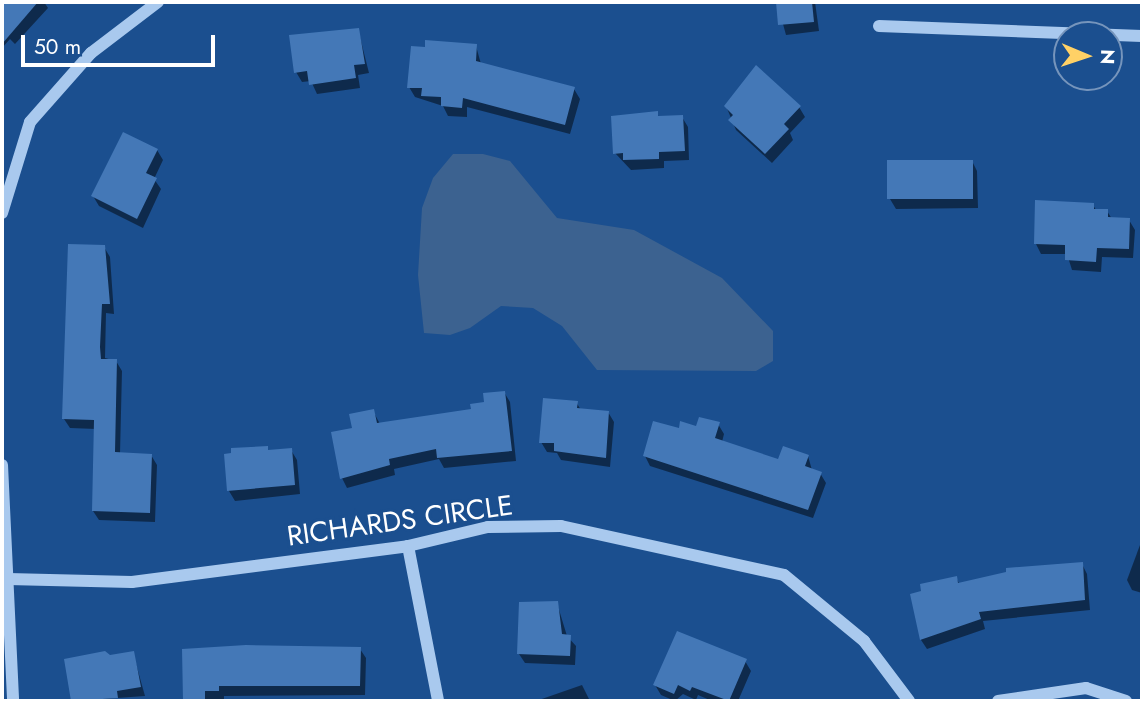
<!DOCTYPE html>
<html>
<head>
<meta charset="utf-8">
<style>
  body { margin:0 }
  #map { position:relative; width:1144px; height:703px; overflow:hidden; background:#1b4f8f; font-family:Jost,sans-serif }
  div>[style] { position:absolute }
  .water>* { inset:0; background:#3c6290 }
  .shadow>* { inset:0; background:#0007 }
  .building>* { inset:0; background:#4478b7; transform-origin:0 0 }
  .minor>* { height:12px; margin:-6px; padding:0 6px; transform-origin:6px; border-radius:6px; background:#a9c9ee }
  span { translate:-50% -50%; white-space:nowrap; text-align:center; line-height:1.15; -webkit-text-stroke:6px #1b4f8f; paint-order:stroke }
  .street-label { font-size:28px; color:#fff }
  .frame { position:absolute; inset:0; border:4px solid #fff; pointer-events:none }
  .north { position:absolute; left:1053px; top:21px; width:70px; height:70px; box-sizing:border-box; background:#1b4f8f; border:2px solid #7695bc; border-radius:50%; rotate:92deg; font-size:19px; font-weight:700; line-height:28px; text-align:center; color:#fff }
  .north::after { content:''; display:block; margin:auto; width:24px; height:32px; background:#ffd166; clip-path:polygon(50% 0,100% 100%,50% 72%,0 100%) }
  .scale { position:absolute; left:21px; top:35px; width:194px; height:32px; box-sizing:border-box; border:4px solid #fff; border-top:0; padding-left:9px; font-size:21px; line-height:24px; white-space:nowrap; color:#fff; -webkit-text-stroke:5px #1b4f8f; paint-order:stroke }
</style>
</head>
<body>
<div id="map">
  <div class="water">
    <i style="clip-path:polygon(453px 154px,483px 154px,510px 161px,557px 218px,634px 230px,722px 278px,773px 331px,773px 361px,756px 371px,597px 370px,562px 326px,533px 308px,501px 306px,470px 328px,450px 335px,424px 333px,418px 275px,422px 208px,433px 178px)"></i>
  </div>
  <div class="shadow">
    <i style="clip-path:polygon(2px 2px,44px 2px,48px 8px,15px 44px,10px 39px,2px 48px)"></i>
    <i style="clip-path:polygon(777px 2px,815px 2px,819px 31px,786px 35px)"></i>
    <i style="clip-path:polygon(358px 29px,369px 73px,358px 75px,360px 88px,317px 94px,311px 81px,302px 82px,296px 72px)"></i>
    <i style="clip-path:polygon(476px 46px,481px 64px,574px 89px,580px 99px,570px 134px,467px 107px,467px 117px,448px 116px,443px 106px,415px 97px,409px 87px)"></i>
    <i style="clip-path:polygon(726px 106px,799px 107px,805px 117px,790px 133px,793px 140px,772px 163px,736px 130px)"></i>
    <i style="clip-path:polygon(657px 113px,659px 118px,682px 117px,688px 127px,689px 160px,664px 161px,664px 168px,631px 170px,615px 153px)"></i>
    <i style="clip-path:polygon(157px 150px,163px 160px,154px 179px,161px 189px,143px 228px,99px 206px,93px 196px)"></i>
    <i style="clip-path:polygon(972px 161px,977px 171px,978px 208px,896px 209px,890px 199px)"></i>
    <i style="clip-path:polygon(1093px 205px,1096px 210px,1107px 211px,1112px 219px,1129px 220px,1135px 230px,1133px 258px,1102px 257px,1101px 272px,1072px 270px,1067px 254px,1041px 254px,1036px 244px)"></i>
    <i style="clip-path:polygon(70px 246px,104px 247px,110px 257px,114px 314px,106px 313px,105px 358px,116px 361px,122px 371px,120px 454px,151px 455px,157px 465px,155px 522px,99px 520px,93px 511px,96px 429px,70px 428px,64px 419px)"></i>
    <i style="clip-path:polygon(504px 392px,510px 402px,516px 461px,444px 468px,439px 459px,394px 469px,395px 475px,347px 488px,342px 478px,354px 430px,373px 411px,380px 424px,473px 410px)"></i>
    <i style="clip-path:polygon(576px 402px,581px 410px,608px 412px,614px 422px,610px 467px,561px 460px,557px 453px,547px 452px,541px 442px)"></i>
    <i style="clip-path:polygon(718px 424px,724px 434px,722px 442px,779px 461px,808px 456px,812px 470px,820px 473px,826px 483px,813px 518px,650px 466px,645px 456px,680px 430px)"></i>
    <i style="clip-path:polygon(233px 450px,291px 450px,297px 460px,300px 494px,235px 501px,229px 491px,226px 455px,233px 455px)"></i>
    <i style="clip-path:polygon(1140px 545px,1142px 546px,1142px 593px,1132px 590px,1127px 580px)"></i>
    <i style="clip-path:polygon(1082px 564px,1087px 574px,1090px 610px,983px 621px,985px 629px,927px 649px,921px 640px,912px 595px,956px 578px,960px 585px)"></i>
    <i style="clip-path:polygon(557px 603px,567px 636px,576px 646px,575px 665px,525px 663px,519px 654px)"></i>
    <i style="clip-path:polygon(360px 649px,366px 658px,365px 695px,224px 696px,224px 700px,184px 700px,184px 650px)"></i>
    <i style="clip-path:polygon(133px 653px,145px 696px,74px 701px,109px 657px)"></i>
    <i style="clip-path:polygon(745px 661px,751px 671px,738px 701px,712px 701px,698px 695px,696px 700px,683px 694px,675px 701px,661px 695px,655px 685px)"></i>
    <i style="clip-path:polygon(582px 685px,590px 701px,536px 701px)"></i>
  </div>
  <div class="building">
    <i style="clip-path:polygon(2px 2px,38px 2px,2px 44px)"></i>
    <i style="clip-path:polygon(776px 2px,812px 2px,814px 22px,778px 25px)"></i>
    <i style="clip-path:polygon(359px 28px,365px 64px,354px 65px,356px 78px,309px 85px,307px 71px,294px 73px,289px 35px)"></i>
    <i style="clip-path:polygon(425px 40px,477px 44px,476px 61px,575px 87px,565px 125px,463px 98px,462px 108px,441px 106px,441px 97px,421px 96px,422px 88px,407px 88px,411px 46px,425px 47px)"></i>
    <i style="clip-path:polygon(756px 65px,801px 106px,784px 124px,789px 129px,765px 154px,728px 120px,733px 115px,724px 106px)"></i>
    <i style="clip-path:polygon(658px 111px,658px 116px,683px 115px,685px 151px,659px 152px,659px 159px,623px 160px,623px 153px,613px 154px,611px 116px)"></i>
    <i style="clip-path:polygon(123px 132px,158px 149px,146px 173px,157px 178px,137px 219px,91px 196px)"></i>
    <i style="left:887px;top:160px;width:86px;height:39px"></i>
    <i style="clip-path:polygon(1035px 200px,1094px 203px,1094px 209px,1108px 209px,1108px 217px,1130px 218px,1129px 249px,1097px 248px,1096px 262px,1065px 260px,1065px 245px,1034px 244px)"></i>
    <i style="clip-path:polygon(68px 244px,105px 245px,110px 304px,102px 304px,100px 347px,101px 359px,117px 359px,115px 452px,152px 454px,150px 513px,92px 511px,94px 420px,62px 419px)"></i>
    <i style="clip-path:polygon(505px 391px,512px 451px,437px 458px,436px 449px,389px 459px,390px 465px,340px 479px,331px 432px,352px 428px,349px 414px,374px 409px,377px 423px,471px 409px,470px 404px,484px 402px,483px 393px)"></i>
    <i style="clip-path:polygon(543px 398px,578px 401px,577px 408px,609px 411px,606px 458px,554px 451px,554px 443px,539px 443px)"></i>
    <i style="clip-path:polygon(699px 417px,720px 422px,715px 438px,778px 459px,783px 446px,809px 455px,805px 466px,822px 472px,808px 510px,643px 456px,653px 421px,679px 428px,680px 421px,696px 426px)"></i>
    <i style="clip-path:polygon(268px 446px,268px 450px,292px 448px,295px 485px,227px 491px,224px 454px,231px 453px,231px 448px)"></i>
    <i style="clip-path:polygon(1083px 562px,1085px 600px,979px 612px,981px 619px,920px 640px,910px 594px,921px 591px,920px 584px,957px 576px,958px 583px,1006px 572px,1006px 568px)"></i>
    <i style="clip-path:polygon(558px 601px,562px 634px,571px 635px,570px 656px,517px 654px,519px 602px)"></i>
    <i style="clip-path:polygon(677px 631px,747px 659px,729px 701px,692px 687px,690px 691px,678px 685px,674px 694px,653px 685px)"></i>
    <i style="clip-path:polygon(246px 645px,361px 647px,360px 686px,219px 686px,219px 691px,205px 691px,205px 700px,183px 701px,182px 649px)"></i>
    <i style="clip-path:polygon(105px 651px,110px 655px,134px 651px,141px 687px,117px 691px,118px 698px,71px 701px,64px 659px)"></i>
  </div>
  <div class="minor">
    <i style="left:879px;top:26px;width:263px;rotate:2.2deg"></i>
    <i style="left:2px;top:213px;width:95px;rotate:-72.9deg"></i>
    <i style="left:30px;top:122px;width:92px;rotate:-48.5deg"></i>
    <i style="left:91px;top:53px;width:84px;rotate:-37.3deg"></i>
    <i style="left:2px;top:465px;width:236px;rotate:87.3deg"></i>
    <i style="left:408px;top:546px;width:158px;rotate:79deg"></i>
    <i style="left:8px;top:579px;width:124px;rotate:1.4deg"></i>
    <i style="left:132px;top:582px;width:278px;rotate:-7.4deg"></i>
    <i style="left:408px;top:546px;width:82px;rotate:-13.4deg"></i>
    <i style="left:488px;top:527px;width:73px;rotate:-0.8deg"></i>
    <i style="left:561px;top:526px;width:228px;rotate:12.4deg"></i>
    <i style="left:784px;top:575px;width:104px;rotate:39.5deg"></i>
    <i style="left:864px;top:641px;width:75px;rotate:53.1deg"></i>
    <i style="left:998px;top:701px;width:89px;rotate:-8.4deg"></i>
    <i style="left:1086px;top:688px;width:42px;rotate:18deg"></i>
  </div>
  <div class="street-label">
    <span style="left:400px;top:521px;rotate:-8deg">RICHARDS CIRCLE</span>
  </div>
  <div class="frame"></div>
  <div class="north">N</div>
  <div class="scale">50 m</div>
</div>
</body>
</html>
